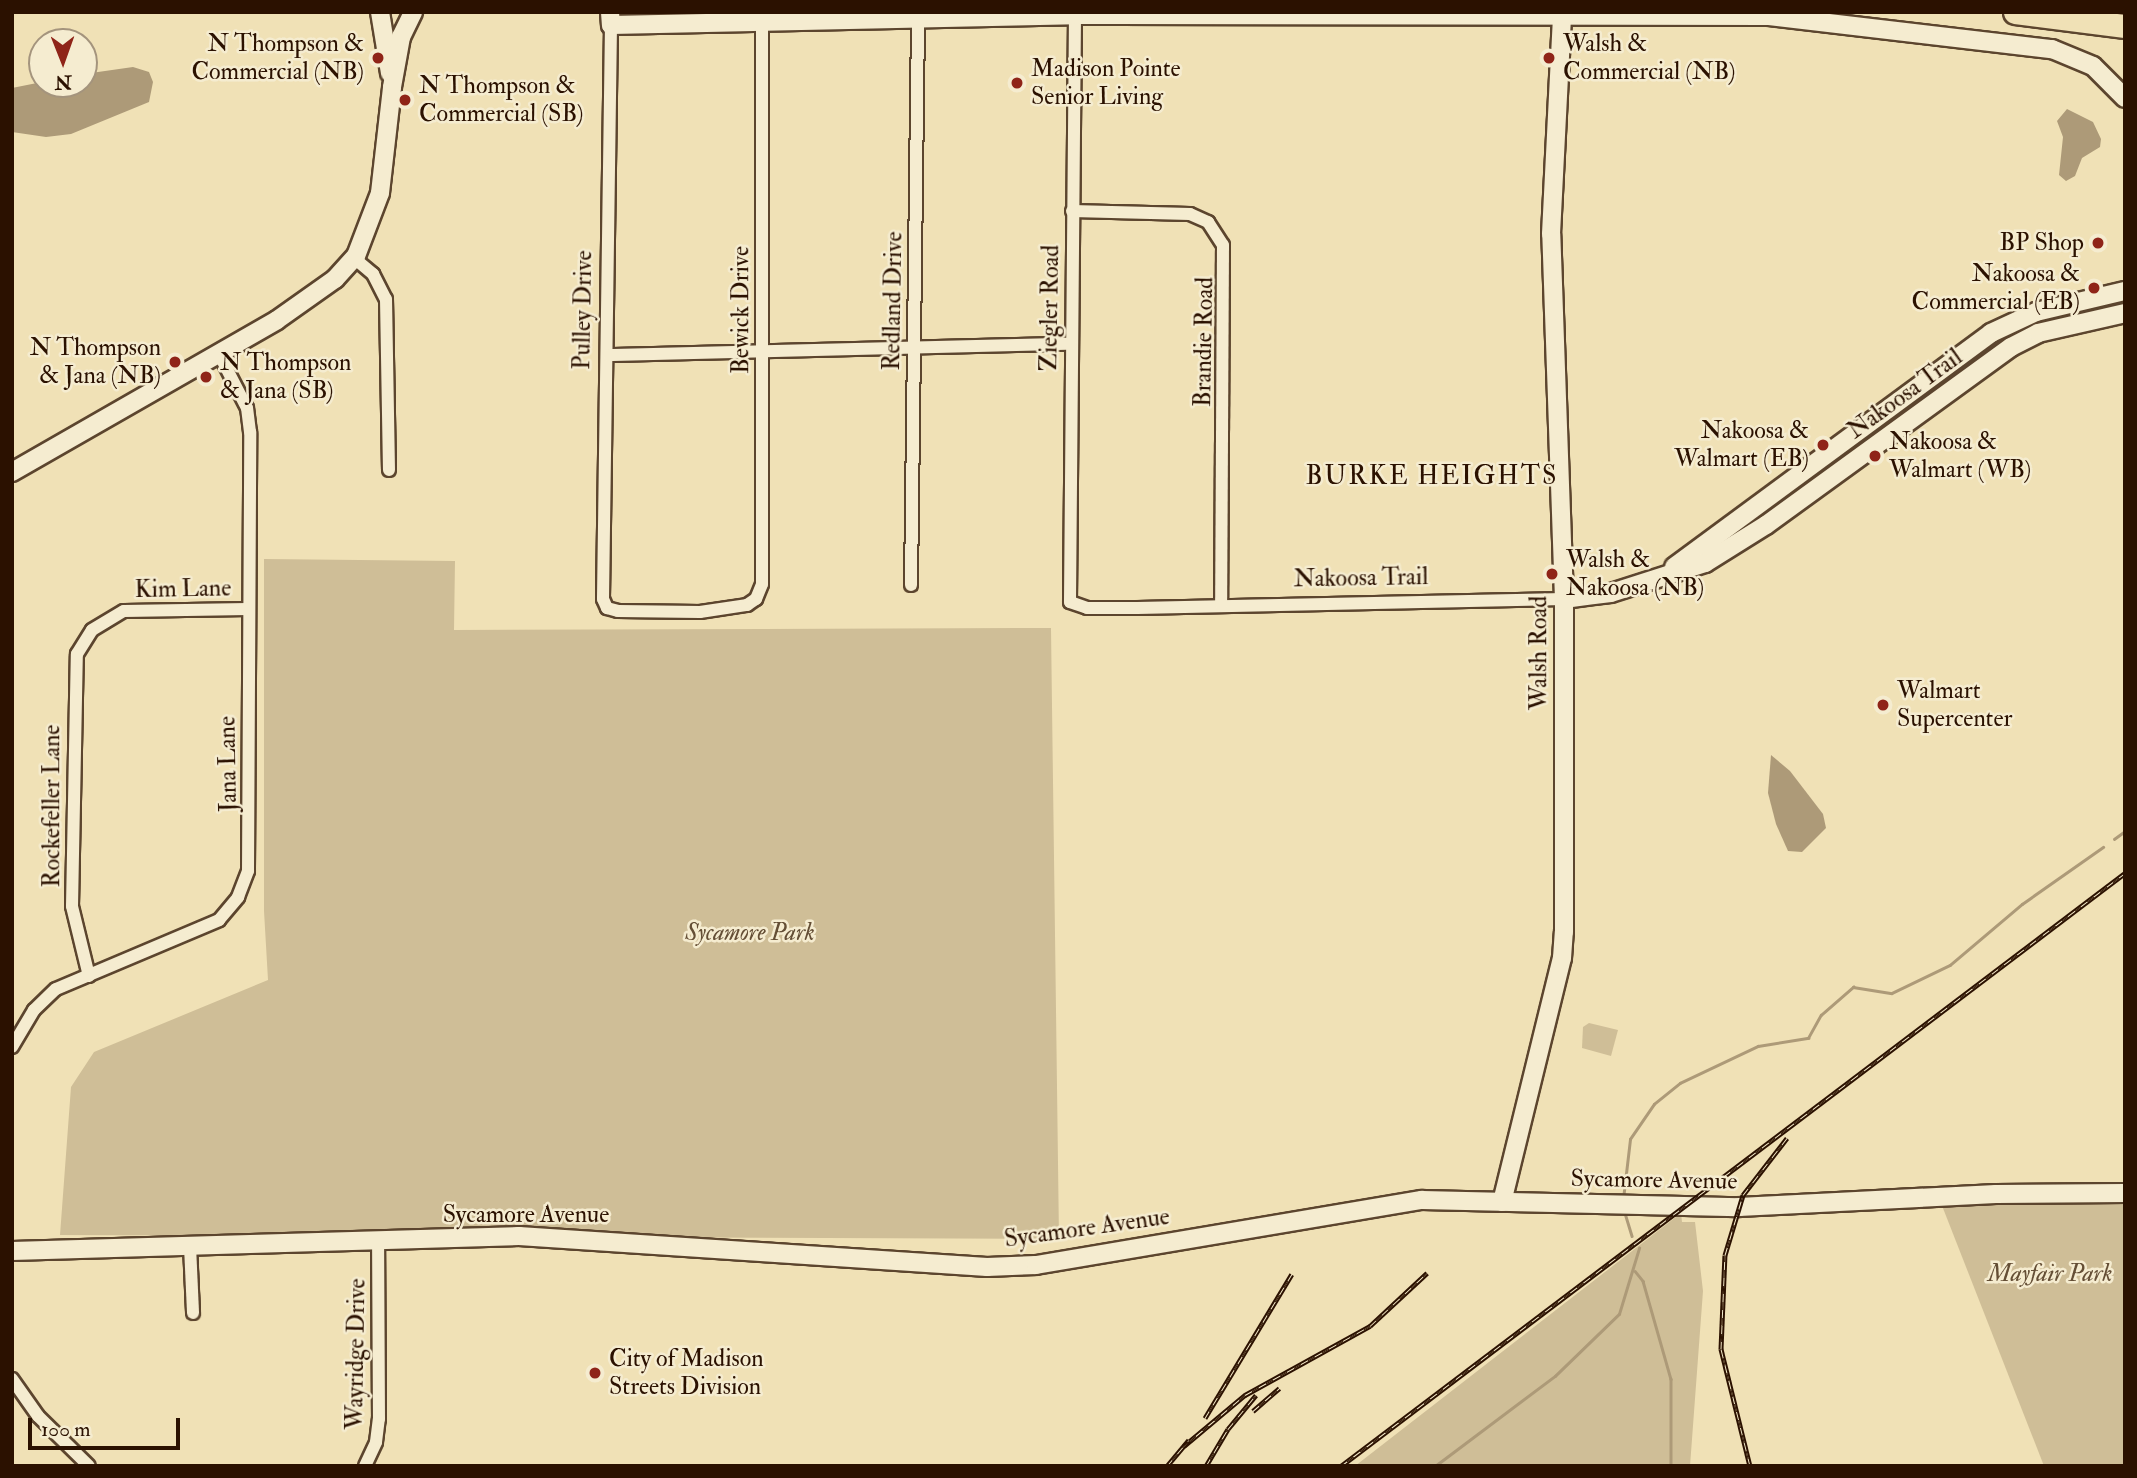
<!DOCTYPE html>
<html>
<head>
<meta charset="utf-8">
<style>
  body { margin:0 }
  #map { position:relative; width:2137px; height:1478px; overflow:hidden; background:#f0e1b6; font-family:"IM FELL Double Pica",serif }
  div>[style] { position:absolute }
  .green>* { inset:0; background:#cfbe97 }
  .water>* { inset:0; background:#ad9a78 }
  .stream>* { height:2.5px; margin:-1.25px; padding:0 1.25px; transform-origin:1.25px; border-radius:1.25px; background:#ad9a78 }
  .roads { filter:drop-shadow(2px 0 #5c452e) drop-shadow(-2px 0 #5c452e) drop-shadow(0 2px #5c452e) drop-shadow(0 -2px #5c452e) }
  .street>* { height:12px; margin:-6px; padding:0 6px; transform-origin:6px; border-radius:6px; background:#f5ecd0 }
  .secondary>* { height:18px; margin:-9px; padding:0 9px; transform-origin:9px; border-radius:9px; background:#f5ecd0 }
  .highway>* { height:23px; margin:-11.5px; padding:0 11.5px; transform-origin:11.5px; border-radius:11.5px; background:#f0e1b6 }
  .rail>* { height:5px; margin-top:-2.5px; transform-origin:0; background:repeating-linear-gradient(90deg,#f5ecd0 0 8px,#2b1100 0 16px); box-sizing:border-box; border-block:2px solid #2b1100 }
  .dots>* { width:19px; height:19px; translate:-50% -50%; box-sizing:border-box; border:4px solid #f5ecd0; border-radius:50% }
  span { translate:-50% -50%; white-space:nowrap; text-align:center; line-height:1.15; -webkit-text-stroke:5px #f5ecd0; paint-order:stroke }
  .poi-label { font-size:24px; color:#2b1100 }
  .right { translate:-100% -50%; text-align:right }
  .left { translate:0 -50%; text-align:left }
  .street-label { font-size:24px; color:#2b1100 }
  .park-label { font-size:24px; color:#644e35; font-style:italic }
  .neighbourhood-label { font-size:26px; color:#2b1100; letter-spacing:2px }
  .frame { position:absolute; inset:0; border:14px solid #2b1100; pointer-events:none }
  .north { position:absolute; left:28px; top:28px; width:70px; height:70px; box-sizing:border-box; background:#f5ecd0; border:2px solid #a4947d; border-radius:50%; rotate:179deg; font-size:19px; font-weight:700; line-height:28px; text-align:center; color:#2b1100 }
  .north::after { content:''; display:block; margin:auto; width:24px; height:32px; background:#8f2418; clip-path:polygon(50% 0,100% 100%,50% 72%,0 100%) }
  .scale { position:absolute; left:28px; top:1418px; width:152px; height:32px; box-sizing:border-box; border:4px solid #2b1100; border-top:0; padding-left:9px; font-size:21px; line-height:24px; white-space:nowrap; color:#2b1100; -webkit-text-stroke:5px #f5ecd0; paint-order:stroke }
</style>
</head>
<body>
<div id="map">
  <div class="green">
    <i style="clip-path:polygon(264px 559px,455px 561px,454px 630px,1051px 628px,1059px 1239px,60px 1235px,71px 1087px,94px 1052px,268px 980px,264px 911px)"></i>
    <i style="clip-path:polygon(1589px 1023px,1618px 1030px,1611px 1056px,1582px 1048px,1583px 1027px)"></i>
    <i style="clip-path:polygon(1939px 1198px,2125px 1199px,2125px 1466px,2044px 1466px)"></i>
    <i style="clip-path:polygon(1681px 1213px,1682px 1222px,1695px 1222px,1703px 1291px,1690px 1466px,1355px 1466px)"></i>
  </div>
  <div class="water">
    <i style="clip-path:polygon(133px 67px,149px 72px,153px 82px,149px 102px,71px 134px,46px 137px,12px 132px,12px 88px,42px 82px,84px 84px,84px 74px)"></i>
    <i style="clip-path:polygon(2067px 109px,2093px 122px,2101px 139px,2100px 147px,2082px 158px,2075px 176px,2066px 181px,2059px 175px,2063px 137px,2057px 121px)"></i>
    <i style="clip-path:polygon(1771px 755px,1790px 771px,1823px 814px,1826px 828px,1802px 852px,1788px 851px,1776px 824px,1768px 793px)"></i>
  </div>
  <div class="stream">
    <i style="left:2114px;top:839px;width:14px;rotate:-36deg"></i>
    <i style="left:1623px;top:1199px;width:60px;rotate:-83.3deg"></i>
    <i style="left:1630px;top:1139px;width:42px;rotate:-55.6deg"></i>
    <i style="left:1654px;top:1104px;width:33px;rotate:-39deg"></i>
    <i style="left:1680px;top:1083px;width:86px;rotate:-25.4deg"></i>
    <i style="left:1758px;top:1046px;width:51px;rotate:-9.1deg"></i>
    <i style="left:1808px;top:1038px;width:26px;rotate:-61deg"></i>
    <i style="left:1821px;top:1015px;width:43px;rotate:-41.2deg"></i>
    <i style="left:1853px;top:987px;width:39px;rotate:9deg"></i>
    <i style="left:1892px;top:993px;width:64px;rotate:-25.8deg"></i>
    <i style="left:1950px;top:965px;width:94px;rotate:-40.3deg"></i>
    <i style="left:2022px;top:904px;width:99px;rotate:-35.1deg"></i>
    <i style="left:1625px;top:1213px;width:24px;rotate:73deg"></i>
    <i style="left:1635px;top:1271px;width:13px;rotate:51deg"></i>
    <i style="left:1643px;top:1281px;width:102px;rotate:74.1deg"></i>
    <i style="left:1671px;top:1379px;width:87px;rotate:90deg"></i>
    <i style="left:1435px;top:1466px;width:150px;rotate:-36.9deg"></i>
    <i style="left:1555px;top:1376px;width:89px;rotate:-44.1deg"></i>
    <i style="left:1619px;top:1314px;width:69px;rotate:-73.1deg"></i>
  </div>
  <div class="roads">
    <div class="street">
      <i style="left:1075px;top:15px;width:587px;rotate:90.49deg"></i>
      <i style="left:1070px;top:602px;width:18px;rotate:19deg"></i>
      <i style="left:1087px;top:608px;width:50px"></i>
      <i style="left:1137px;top:608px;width:427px;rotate:-1.2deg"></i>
      <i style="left:611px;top:25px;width:574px;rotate:90.8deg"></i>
      <i style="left:603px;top:599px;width:10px;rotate:66deg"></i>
      <i style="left:607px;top:608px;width:11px;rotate:15deg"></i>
      <i style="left:618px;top:611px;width:82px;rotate:0.7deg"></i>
      <i style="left:700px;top:612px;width:48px;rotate:-8.5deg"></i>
      <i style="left:747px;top:605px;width:11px;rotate:-34deg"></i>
      <i style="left:756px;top:599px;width:16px;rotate:-68deg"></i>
      <i style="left:762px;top:584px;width:564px;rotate:-90deg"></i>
      <i style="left:1072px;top:211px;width:118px;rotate:1.5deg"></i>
      <i style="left:1190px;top:214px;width:20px;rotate:24deg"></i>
      <i style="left:1208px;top:222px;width:27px;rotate:57deg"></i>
      <i style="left:1223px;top:245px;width:361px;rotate:90.3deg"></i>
      <i style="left:354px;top:258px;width:25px;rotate:40deg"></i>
      <i style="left:373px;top:274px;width:28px;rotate:63deg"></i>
      <i style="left:386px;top:299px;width:171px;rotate:89deg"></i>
      <i style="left:609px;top:355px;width:462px;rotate:-1.4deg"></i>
      <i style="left:911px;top:585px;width:568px;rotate:-89.29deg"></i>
      <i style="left:89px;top:976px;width:72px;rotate:-103.7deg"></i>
      <i style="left:72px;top:906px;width:252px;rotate:-88.9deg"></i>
      <i style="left:77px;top:654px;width:28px;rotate:-58deg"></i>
      <i style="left:92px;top:630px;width:37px;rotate:-31deg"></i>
      <i style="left:124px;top:611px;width:124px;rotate:-0.9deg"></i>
      <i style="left:12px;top:1047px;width:43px;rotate:-59.3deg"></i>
      <i style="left:34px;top:1010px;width:30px;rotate:-44deg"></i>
      <i style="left:56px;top:989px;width:177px;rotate:-22.9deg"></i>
      <i style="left:219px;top:920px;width:30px;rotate:-50deg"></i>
      <i style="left:238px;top:897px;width:28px;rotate:-69deg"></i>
      <i style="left:248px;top:871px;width:439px;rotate:-89.7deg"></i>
      <i style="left:250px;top:432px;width:24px;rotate:-97deg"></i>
      <i style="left:247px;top:408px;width:61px;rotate:-117.4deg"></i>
      <i style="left:190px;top:1246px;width:67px;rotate:87.4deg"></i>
      <i style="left:12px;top:1379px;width:45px;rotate:54.9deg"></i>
      <i style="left:38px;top:1416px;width:71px;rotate:44.4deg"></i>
      <i style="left:365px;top:1466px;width:26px;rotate:-65deg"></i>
      <i style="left:376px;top:1442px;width:23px;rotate:-83deg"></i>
      <i style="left:379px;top:1419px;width:178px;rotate:-90.3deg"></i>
    </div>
    <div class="secondary">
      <i style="left:380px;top:12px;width:62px;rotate:80.7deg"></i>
      <i style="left:610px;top:12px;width:13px;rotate:86deg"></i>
      <i style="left:611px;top:25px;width:464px;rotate:-1.2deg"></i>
      <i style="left:1075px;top:15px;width:694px;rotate:0.08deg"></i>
      <i style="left:1769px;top:16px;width:285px;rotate:6.7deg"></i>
      <i style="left:2052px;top:49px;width:44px;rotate:22.5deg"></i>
      <i style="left:2093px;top:66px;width:45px;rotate:45deg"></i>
      <i style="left:12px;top:472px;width:305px;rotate:-29.8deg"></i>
      <i style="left:277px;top:320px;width:71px;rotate:-35.3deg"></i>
      <i style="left:335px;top:279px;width:31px;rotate:-48deg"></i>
      <i style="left:356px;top:256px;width:67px;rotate:-69.1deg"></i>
      <i style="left:380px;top:193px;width:107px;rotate:-83.5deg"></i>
      <i style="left:392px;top:87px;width:51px;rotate:-79.8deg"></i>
      <i style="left:401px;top:37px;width:28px;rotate:-64deg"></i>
      <i style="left:1674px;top:567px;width:394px;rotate:-36.4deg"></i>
      <i style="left:1991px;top:333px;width:50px;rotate:-25deg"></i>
      <i style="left:2036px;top:312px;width:91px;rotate:-13.3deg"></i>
      <i style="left:1564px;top:599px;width:47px;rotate:-7.3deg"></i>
      <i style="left:1611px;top:593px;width:99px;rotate:-17.7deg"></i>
      <i style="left:1705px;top:563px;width:72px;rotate:-31.9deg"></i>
      <i style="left:1766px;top:525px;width:303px;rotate:-36deg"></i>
      <i style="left:2011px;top:347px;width:30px;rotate:-27deg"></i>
      <i style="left:2038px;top:333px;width:89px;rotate:-12.9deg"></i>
      <i style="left:1502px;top:1202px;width:251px;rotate:-76.2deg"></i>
      <i style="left:1562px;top:958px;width:26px;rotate:-86deg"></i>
      <i style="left:1564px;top:932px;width:333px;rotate:-90deg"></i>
      <i style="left:1564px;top:599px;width:365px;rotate:-92deg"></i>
      <i style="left:1551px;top:234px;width:220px;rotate:-87.1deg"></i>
      <i style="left:12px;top:1251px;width:507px;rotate:-1.69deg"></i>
      <i style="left:519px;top:1236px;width:469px;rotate:3.8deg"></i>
      <i style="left:987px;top:1267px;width:49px;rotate:-2.3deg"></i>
      <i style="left:1036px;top:1265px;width:391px;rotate:-9.6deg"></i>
      <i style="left:1422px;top:1200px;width:317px;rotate:1.3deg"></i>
      <i style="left:1739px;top:1207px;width:257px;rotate:-2.9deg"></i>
      <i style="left:1996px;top:1194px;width:129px;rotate:-0.4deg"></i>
    </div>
    <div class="highway">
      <i style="left:2015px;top:12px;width:111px;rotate:7.3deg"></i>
    </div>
  </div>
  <div class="rail">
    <i style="left:1253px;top:1411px;width:35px;rotate:-41deg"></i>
    <i style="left:1205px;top:1418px;width:168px;rotate:-58.9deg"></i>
    <i style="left:1184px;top:1446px;width:80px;rotate:-39.9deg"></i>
    <i style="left:1245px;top:1395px;width:143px;rotate:-28.9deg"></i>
    <i style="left:1370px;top:1326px;width:78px;rotate:-42.9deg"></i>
    <i style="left:1167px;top:1466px;width:34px;rotate:-50deg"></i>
    <i style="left:1206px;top:1466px;width:43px;rotate:-59.3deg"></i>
    <i style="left:1228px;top:1429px;width:44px;rotate:-50.5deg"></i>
    <i style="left:1341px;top:1466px;width:983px;rotate:-37.1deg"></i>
    <i style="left:1750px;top:1466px;width:121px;rotate:-103.9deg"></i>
    <i style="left:1721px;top:1349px;width:94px;rotate:-87.6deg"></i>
    <i style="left:1725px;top:1255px;width:63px;rotate:-73.3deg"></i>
    <i style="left:1743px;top:1195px;width:72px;rotate:-52.3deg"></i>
  </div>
  <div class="dots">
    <i style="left:378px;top:58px;background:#8f2418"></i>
    <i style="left:1549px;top:58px;background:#8f2418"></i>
    <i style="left:1017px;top:83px;background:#8f2418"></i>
    <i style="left:405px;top:100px;background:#8f2418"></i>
    <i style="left:2098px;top:243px;background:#8f2418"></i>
    <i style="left:2094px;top:288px;background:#8f2418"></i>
    <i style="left:175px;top:362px;background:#8f2418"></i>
    <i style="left:206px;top:377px;background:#8f2418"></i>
    <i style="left:1823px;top:445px;background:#8f2418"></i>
    <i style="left:1875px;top:456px;background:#8f2418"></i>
    <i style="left:1552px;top:574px;background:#8f2418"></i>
    <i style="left:1883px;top:705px;background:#8f2418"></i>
    <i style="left:595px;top:1373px;background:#8f2418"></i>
  </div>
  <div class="poi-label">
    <span class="right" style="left:364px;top:58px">N Thompson &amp;<br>Commercial (NB)</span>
    <span class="left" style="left:1563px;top:58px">Walsh &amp;<br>Commercial (NB)</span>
    <span class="left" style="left:1031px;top:83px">Madison Pointe<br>Senior Living</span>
    <span class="left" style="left:419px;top:100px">N Thompson &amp;<br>Commercial (SB)</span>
    <span class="right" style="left:2084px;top:243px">BP Shop</span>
    <span class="right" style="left:2080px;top:288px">Nakoosa &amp;<br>Commercial (EB)</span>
    <span class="right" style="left:161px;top:362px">N Thompson<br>&amp; Jana (NB)</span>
    <span class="left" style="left:220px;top:377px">N Thompson<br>&amp; Jana (SB)</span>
    <span class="right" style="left:1809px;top:445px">Nakoosa &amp;<br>Walmart (EB)</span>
    <span class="left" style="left:1889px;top:456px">Nakoosa &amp;<br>Walmart (WB)</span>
    <span class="left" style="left:1566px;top:574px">Walsh &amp;<br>Nakoosa (NB)</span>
    <span class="left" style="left:1897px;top:705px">Walmart<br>Supercenter</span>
    <span class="left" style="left:609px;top:1373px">City of Madison<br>Streets Division</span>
  </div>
  <div class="street-label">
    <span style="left:893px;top:301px;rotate:-89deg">Redland Drive</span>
    <span style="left:1050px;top:308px;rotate:-89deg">Ziegler Road</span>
    <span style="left:583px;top:310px;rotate:-89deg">Pulley Drive</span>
    <span style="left:741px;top:310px;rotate:-90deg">Bewick Drive</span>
    <span style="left:1204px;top:342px;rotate:-89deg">Brandie Road</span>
    <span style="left:1905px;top:394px;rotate:-36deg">Nakoosa Trail</span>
    <span style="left:1361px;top:578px;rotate:-1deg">Nakoosa Trail</span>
    <span style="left:183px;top:589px;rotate:-1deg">Kim Lane</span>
    <span style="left:1539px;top:653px;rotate:-90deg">Walsh Road</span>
    <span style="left:228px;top:764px;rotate:-91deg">Jana Lane</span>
    <span style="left:52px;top:806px;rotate:-90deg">Rockefeller Lane</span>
    <span style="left:1654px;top:1180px;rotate:1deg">Sycamore Avenue</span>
    <span style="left:526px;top:1215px">Sycamore Avenue</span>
    <span style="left:1087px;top:1228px;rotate:-8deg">Sycamore Avenue</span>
    <span style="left:356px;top:1354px;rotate:-89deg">Wayridge Drive</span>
  </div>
  <div class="park-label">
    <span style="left:750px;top:933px">Sycamore Park</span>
    <span style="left:2050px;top:1274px">Mayfair Park</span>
  </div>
  <div class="neighbourhood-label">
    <span style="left:1432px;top:477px">BURKE HEIGHTS</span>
  </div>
  <div class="frame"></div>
  <div class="north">N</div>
  <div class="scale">100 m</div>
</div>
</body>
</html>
